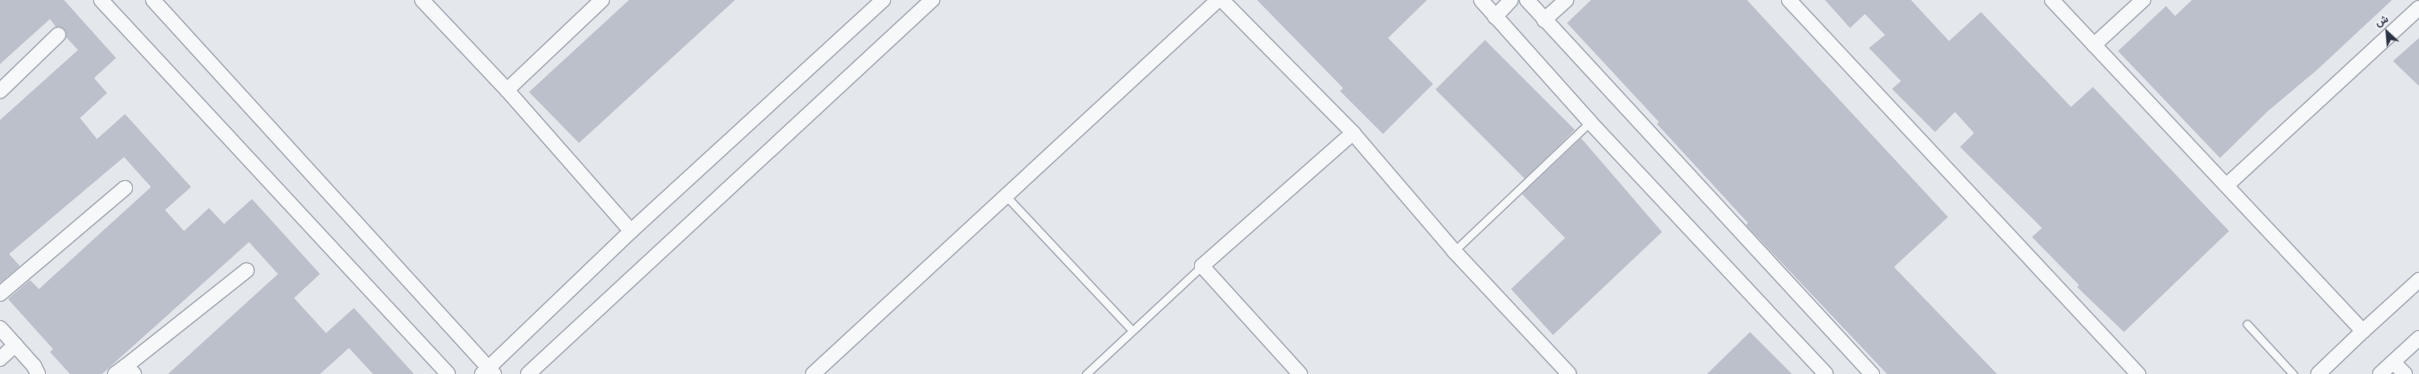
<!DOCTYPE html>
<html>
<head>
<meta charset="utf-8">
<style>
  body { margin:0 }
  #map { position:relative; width:2419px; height:374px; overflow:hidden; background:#e4e7ec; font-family:"Alegreya Sans",Vazirmatn,sans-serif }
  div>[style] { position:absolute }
  .building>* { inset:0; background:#bbc0ca; transform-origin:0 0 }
  .roads { filter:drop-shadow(1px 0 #a9aeb7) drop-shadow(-1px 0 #a9aeb7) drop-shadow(0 1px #a9aeb7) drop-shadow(0 -1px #a9aeb7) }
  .service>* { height:7px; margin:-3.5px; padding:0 3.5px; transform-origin:3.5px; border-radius:3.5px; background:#f7f8fa }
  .minor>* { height:14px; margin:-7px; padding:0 7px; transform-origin:7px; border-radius:7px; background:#f7f8fa }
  span { translate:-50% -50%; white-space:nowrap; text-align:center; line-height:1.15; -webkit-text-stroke:4px #f4f6f9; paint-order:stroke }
  .north { position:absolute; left:2367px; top:12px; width:40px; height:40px; -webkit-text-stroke:3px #f4f6f9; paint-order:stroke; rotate:334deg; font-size:11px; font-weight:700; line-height:16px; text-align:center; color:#2b3445 }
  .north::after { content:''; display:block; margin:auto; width:14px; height:18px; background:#2b3445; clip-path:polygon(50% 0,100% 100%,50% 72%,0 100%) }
</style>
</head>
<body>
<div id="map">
  <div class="building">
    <i style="clip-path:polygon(0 0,64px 0,116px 58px,94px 78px,107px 93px,80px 118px,97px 139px,125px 114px,191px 187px,165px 210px,184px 231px,209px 208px,224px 224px,252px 199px,320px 274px,294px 298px,326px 333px,354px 308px,414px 374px,373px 374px,349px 348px,320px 374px,168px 374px,278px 274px,249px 242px,102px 374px,70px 374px,50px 352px,53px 349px,8px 299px,30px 280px,39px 289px,151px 187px,124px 157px,9px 254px,20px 266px,0 283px,0 120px,78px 50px,66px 37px,64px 29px,56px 27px,50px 19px,0 64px)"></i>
    <i style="clip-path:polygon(629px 0,735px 0,579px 143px,529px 92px)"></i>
    <i style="clip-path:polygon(1257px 0,1427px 0,1388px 38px,1433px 84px,1383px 134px,1340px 91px,1343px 88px)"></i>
    <i style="clip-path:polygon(1591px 0,1747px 0,1948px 217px,1894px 267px,1997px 374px,1887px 374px,1746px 225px,1748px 223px,1657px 124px,1659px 122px,1567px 23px)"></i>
    <i style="clip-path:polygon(1825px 0,1911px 0,1949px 41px,1981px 12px,2071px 107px,2093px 87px,2229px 231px,2124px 332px,2077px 287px,2079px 285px,2032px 237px,2042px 228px,1960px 147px,1974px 133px,1955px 112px,1935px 132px,1892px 89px,1901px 81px,1869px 48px,1885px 35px,1865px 14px,1850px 28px)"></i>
    <i style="clip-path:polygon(2192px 0,2392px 0,2318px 69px,2268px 111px,2220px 158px,2118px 51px,2166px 6px,2175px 16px)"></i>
    <i style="clip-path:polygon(2419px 38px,2419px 86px,2393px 61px)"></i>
    <i style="left:1485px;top:40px;width:127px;height:70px;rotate:45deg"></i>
    <i style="clip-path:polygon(1581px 138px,1662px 232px,1553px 335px,1511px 289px,1565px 238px,1522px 194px)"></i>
    <i style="clip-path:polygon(1750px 332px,1792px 374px,1707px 374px)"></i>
  </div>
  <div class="roads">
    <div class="service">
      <i style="left:1006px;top:196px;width:184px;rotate:46.8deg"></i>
      <i style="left:1454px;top:251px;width:187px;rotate:-43.5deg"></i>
      <i style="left:2247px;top:324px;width:68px;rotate:47.4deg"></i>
      <i style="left:1086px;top:374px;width:158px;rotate:-43deg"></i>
    </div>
    <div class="minor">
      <i style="left:101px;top:0;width:510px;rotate:47.14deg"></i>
      <i style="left:153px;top:0;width:506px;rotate:47.64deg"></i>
      <i style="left:422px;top:0;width:124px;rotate:46.6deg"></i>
      <i style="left:507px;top:90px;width:188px;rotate:48.7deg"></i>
      <i style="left:1222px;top:0;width:187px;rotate:45.4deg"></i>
      <i style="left:1353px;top:133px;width:155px;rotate:49.4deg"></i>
      <i style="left:1454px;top:251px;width:168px;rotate:46.9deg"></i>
      <i style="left:1481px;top:0;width:164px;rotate:48.2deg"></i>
      <i style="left:1590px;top:122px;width:345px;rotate:46.9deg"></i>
      <i style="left:1527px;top:0;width:509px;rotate:47.31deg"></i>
      <i style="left:1789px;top:0;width:512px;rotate:46.98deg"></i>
      <i style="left:2052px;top:0;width:454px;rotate:46.8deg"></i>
      <i style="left:2363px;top:331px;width:62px;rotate:136.3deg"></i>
      <i style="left:1495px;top:17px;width:23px;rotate:-47deg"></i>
      <i style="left:1544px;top:20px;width:30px;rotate:-42deg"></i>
      <i style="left:2094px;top:45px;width:67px;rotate:-42.6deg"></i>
      <i style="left:507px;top:90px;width:131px;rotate:-43.5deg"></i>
      <i style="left:0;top:91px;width:81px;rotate:-44deg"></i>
      <i style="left:2227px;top:185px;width:261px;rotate:-42.7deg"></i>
      <i style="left:0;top:294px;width:164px;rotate:-40.3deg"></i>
      <i style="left:0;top:328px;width:51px;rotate:48.2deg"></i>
      <i style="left:34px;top:366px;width:9px;rotate:63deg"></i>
      <i style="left:2363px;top:331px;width:76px;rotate:-42.3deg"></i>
      <i style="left:0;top:359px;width:21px;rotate:-43deg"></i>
      <i style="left:2393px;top:362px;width:17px;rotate:45deg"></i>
      <i style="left:115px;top:374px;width:14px;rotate:-36deg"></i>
      <i style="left:134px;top:374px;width:11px;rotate:-135deg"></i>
      <i style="left:126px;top:366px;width:154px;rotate:-38.4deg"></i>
      <i style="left:482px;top:374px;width:207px;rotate:-43.8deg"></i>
      <i style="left:631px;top:231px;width:342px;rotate:-42.5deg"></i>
      <i style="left:528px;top:374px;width:551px;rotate:-42.79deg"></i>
      <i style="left:813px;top:374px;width:551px;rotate:-42.72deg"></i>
      <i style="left:1300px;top:374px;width:146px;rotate:-132.2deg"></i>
      <i style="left:1202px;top:266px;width:201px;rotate:-41.4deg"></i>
      <i style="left:2380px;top:374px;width:53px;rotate:-42.7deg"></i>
    </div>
  </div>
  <div class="north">ش</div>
</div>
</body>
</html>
